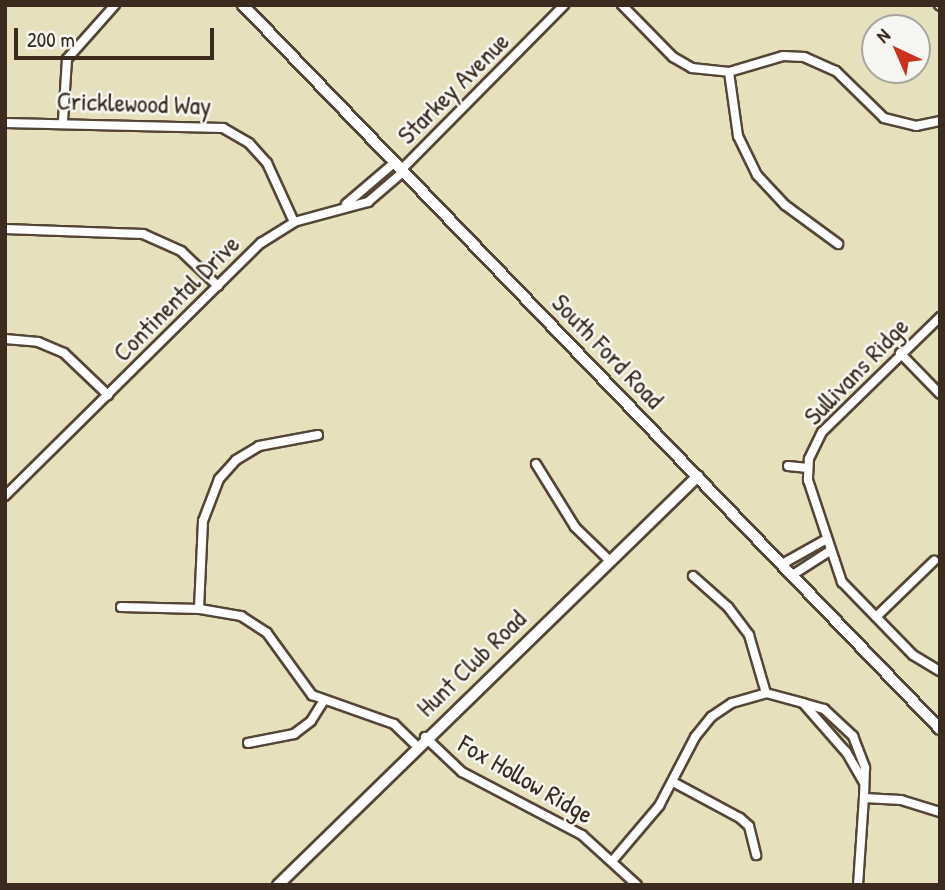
<!DOCTYPE html>
<html>
<head>
<meta charset="utf-8">
<style>
  body { margin:0 }
  #map { position:relative; width:945px; height:890px; overflow:hidden; background:#e7e0bc; font-family:"Patrick Hand",sans-serif }
  div>[style] { position:absolute }
  .roads { filter:drop-shadow(2px 0 #554536) drop-shadow(-2px 0 #554536) drop-shadow(0 2px #554536) drop-shadow(0 -2px #554536) }
  .minor>* { height:8px; margin:-4px; padding:0 4px; transform-origin:4px; border-radius:4px; background:#fff }
  .tertiary>* { height:10px; margin:-5px; padding:0 5px; transform-origin:5px; border-radius:5px; background:#fff }
  .secondary>* { height:10px; margin:-5px; padding:0 5px; transform-origin:5px; border-radius:5px; background:#fff }
  span { translate:-50% -50%; white-space:nowrap; text-align:center; line-height:1.15; -webkit-text-stroke:5px #f6f6f2; paint-order:stroke }
  .street-label { font-size:26px; color:#3b2a1e }
  .frame { position:absolute; inset:0; border:7px solid #3b2a1e; pointer-events:none }
  .north { position:absolute; left:861px; top:14px; width:70px; height:70px; box-sizing:border-box; background:#f6f6f2; border:2px solid #aba49d; border-radius:50%; rotate:316deg; font-size:19px; font-weight:700; line-height:28px; text-align:center; color:#3b2a1e }
  .north::after { content:''; display:block; margin:auto; width:24px; height:32px; background:#c8321e; clip-path:polygon(50% 0,100% 100%,50% 72%,0 100%) }
  .scale { position:absolute; left:14px; top:28px; width:200px; height:32px; box-sizing:border-box; border:4px solid #3b2a1e; border-top:0; padding-left:9px; font-size:21px; line-height:24px; white-space:nowrap; color:#3b2a1e; -webkit-text-stroke:5px #f6f6f2; paint-order:stroke }
</style>
</head>
<body>
<div id="map">
  <div class="roads">
    <div class="minor">
      <i style="left:622px;top:5px;width:73px;rotate:45.6deg"></i>
      <i style="left:673px;top:57px;width:22px;rotate:30deg"></i>
      <i style="left:692px;top:68px;width:37px;rotate:6deg"></i>
      <i style="left:729px;top:72px;width:56px;rotate:-16.5deg"></i>
      <i style="left:783px;top:56px;width:21px;rotate:3deg"></i>
      <i style="left:804px;top:57px;width:35px;rotate:24deg"></i>
      <i style="left:836px;top:71px;width:67px;rotate:44.4deg"></i>
      <i style="left:884px;top:118px;width:33px;rotate:14deg"></i>
      <i style="left:916px;top:126px;width:25px;rotate:-12deg"></i>
      <i style="left:939px;top:5px;width:1px;rotate:45deg"></i>
      <i style="left:729px;top:72px;width:65px;rotate:82deg"></i>
      <i style="left:738px;top:136px;width:43px;rotate:64deg"></i>
      <i style="left:757px;top:175px;width:41px;rotate:47deg"></i>
      <i style="left:785px;top:205px;width:66px;rotate:36.3deg"></i>
      <i style="left:63px;top:121px;width:62px;rotate:-86.3deg"></i>
      <i style="left:67px;top:59px;width:72px;rotate:-48.4deg"></i>
      <i style="left:5px;top:123px;width:218px;rotate:1.3deg"></i>
      <i style="left:223px;top:128px;width:30px;rotate:30deg"></i>
      <i style="left:249px;top:143px;width:27px;rotate:48deg"></i>
      <i style="left:267px;top:163px;width:65px;rotate:65.4deg"></i>
      <i style="left:401px;top:170px;width:232px;rotate:-45.3deg"></i>
      <i style="left:346px;top:204px;width:63px;rotate:-40.5deg"></i>
      <i style="left:5px;top:229px;width:138px;rotate:2.1deg"></i>
      <i style="left:143px;top:234px;width:42px;rotate:24.1deg"></i>
      <i style="left:181px;top:251px;width:51px;rotate:43.4deg"></i>
      <i style="left:940px;top:317px;width:165px;rotate:135.7deg"></i>
      <i style="left:822px;top:432px;width:30px;rotate:116deg"></i>
      <i style="left:809px;top:459px;width:21px;rotate:93deg"></i>
      <i style="left:808px;top:480px;width:108px;rotate:71.6deg"></i>
      <i style="left:842px;top:582px;width:102px;rotate:45.8deg"></i>
      <i style="left:913px;top:655px;width:31px;rotate:31deg"></i>
      <i style="left:5px;top:339px;width:33px;rotate:5deg"></i>
      <i style="left:38px;top:342px;width:28px;rotate:23deg"></i>
      <i style="left:64px;top:353px;width:61px;rotate:43.7deg"></i>
      <i style="left:900px;top:353px;width:57px;rotate:45.7deg"></i>
      <i style="left:536px;top:464px;width:74px;rotate:58.2deg"></i>
      <i style="left:575px;top:527px;width:46px;rotate:44.1deg"></i>
      <i style="left:788px;top:466px;width:20px;rotate:6deg"></i>
      <i style="left:5px;top:496px;width:360px;rotate:-44.7deg"></i>
      <i style="left:261px;top:243px;width:39px;rotate:-32deg"></i>
      <i style="left:294px;top:222px;width:77px;rotate:-15.1deg"></i>
      <i style="left:368px;top:202px;width:46px;rotate:-40.6deg"></i>
      <i style="left:784px;top:563px;width:47px;rotate:-29.3deg"></i>
      <i style="left:794px;top:574px;width:40px;rotate:-32.9deg"></i>
      <i style="left:693px;top:576px;width:47px;rotate:41.5deg"></i>
      <i style="left:728px;top:607px;width:35px;rotate:53deg"></i>
      <i style="left:749px;top:635px;width:60px;rotate:73.7deg"></i>
      <i style="left:121px;top:607px;width:79px;rotate:1.5deg"></i>
      <i style="left:200px;top:609px;width:42px;rotate:9.7deg"></i>
      <i style="left:241px;top:616px;width:31px;rotate:33deg"></i>
      <i style="left:267px;top:633px;width:77px;rotate:54deg"></i>
      <i style="left:312px;top:695px;width:87px;rotate:19.5deg"></i>
      <i style="left:394px;top:724px;width:30px;rotate:44deg"></i>
      <i style="left:199px;top:609px;width:88px;rotate:-87.4deg"></i>
      <i style="left:203px;top:521px;width:45px;rotate:-69.1deg"></i>
      <i style="left:219px;top:479px;width:25px;rotate:-48deg"></i>
      <i style="left:236px;top:460px;width:27px;rotate:-31deg"></i>
      <i style="left:259px;top:446px;width:60px;rotate:-10.6deg"></i>
      <i style="left:876px;top:617px;width:81px;rotate:-44deg"></i>
      <i style="left:425px;top:737px;width:51px;rotate:43.4deg"></i>
      <i style="left:462px;top:772px;width:136px;rotate:27.7deg"></i>
      <i style="left:582px;top:835px;width:74px;rotate:42.3deg"></i>
      <i style="left:248px;top:743px;width:47px;rotate:-11.1deg"></i>
      <i style="left:294px;top:734px;width:21px;rotate:-37deg"></i>
      <i style="left:311px;top:721px;width:22px;rotate:-58deg"></i>
      <i style="left:863px;top:781px;width:34px;rotate:-120deg"></i>
      <i style="left:846px;top:752px;width:65px;rotate:-131.3deg"></i>
      <i style="left:803px;top:703px;width:22px;rotate:16deg"></i>
      <i style="left:824px;top:709px;width:40px;rotate:43deg"></i>
      <i style="left:853px;top:736px;width:34px;rotate:69deg"></i>
      <i style="left:865px;top:768px;width:30px;rotate:92deg"></i>
      <i style="left:864px;top:798px;width:37px;rotate:3deg"></i>
      <i style="left:901px;top:800px;width:41px;rotate:17.1deg"></i>
      <i style="left:673px;top:782px;width:76px;rotate:28.2deg"></i>
      <i style="left:740px;top:818px;width:12px;rotate:42deg"></i>
      <i style="left:749px;top:826px;width:30px;rotate:76deg"></i>
      <i style="left:614px;top:859px;width:70px;rotate:-49.7deg"></i>
      <i style="left:659px;top:806px;width:78px;rotate:-62.4deg"></i>
      <i style="left:695px;top:737px;width:26px;rotate:-51deg"></i>
      <i style="left:711px;top:717px;width:25px;rotate:-34deg"></i>
      <i style="left:732px;top:703px;width:35px;rotate:-16deg"></i>
      <i style="left:766px;top:693px;width:38px;rotate:15deg"></i>
      <i style="left:858px;top:885px;width:87px;rotate:-86.1deg"></i>
    </div>
    <div class="tertiary">
      <i style="left:278px;top:885px;width:586px;rotate:-44.24deg"></i>
    </div>
    <div class="secondary">
      <i style="left:243px;top:5px;width:1005px;rotate:46.09deg"></i>
    </div>
  </div>
  <div class="street-label">
    <span style="left:453px;top:88px;rotate:-45deg">Starkey Avenue</span>
    <span style="left:134px;top:103px;rotate:2deg">Cricklewood Way</span>
    <span style="left:176px;top:298px;rotate:-45deg">Continental Drive</span>
    <span style="left:608px;top:351px;rotate:46deg">South Ford Road</span>
    <span style="left:856px;top:371px;rotate:-46deg">Sullivans Ridge</span>
    <span style="left:471px;top:663px;rotate:-44deg">Hunt Club Road</span>
    <span style="left:526px;top:779px;rotate:30deg">Fox Hollow Ridge</span>
  </div>
  <div class="frame"></div>
  <div class="north">N</div>
  <div class="scale">200 m</div>
</div>
</body>
</html>
